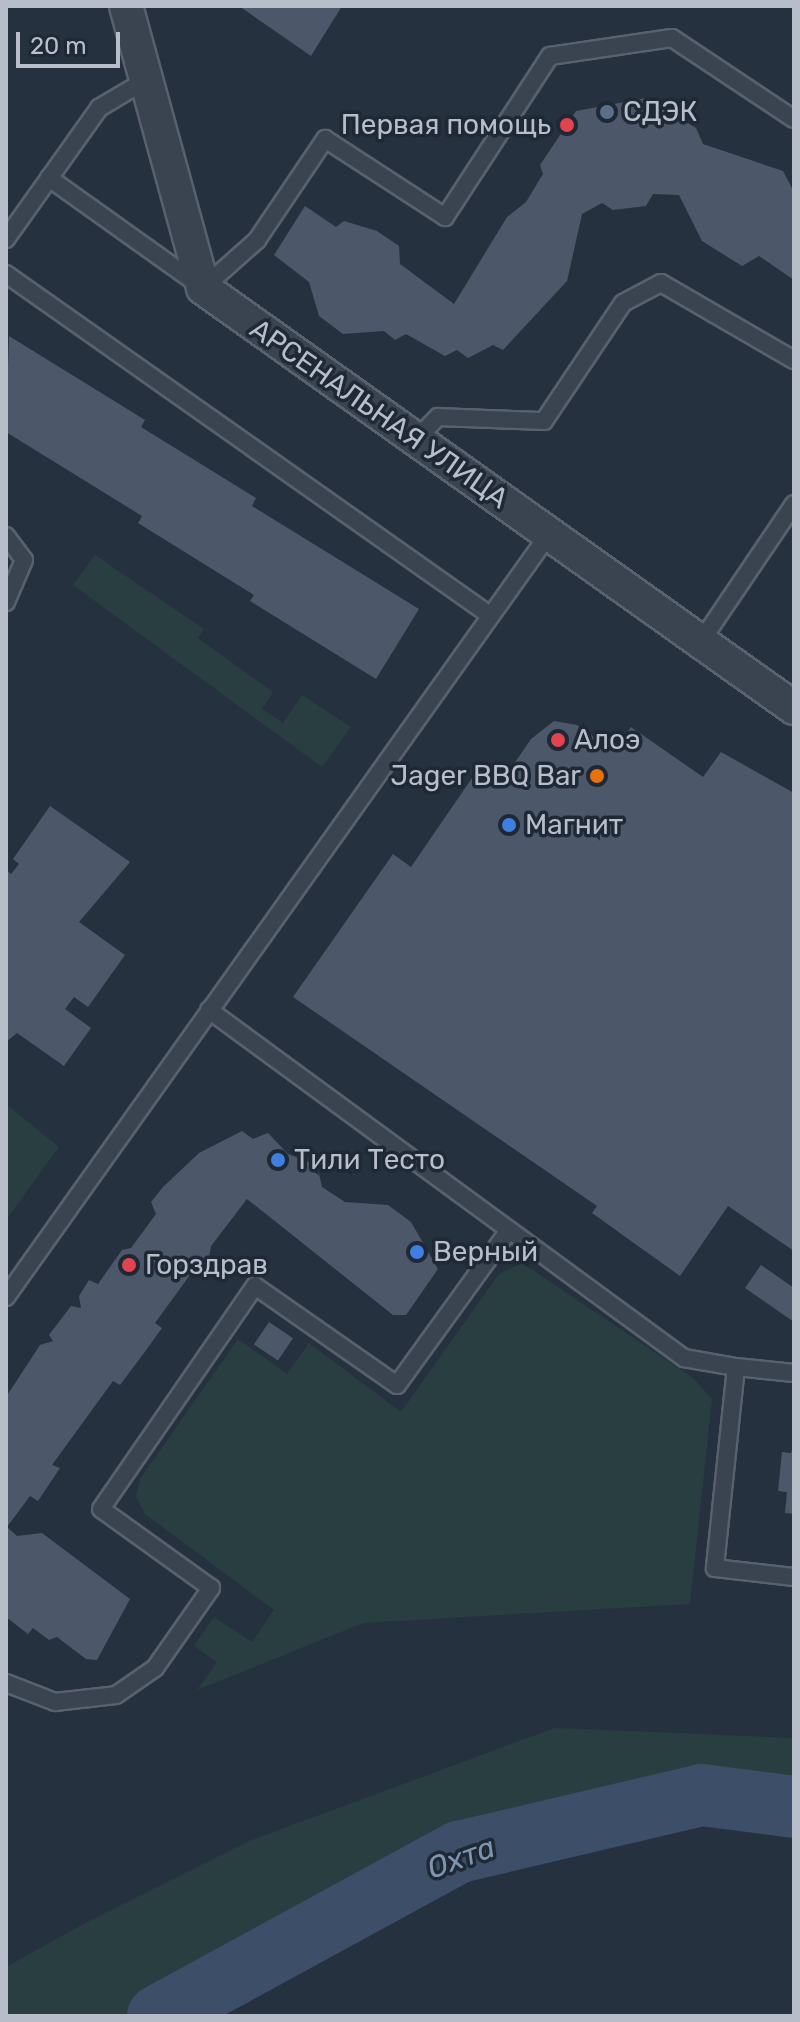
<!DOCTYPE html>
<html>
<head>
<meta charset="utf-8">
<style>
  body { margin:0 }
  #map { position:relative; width:800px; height:2022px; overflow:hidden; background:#263140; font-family:Rubik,sans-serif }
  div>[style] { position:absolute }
  .green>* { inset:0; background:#283e41 }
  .river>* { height:62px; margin:-31px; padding:0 31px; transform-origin:31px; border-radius:31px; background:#3c4e68 }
  .building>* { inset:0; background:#4c5869; transform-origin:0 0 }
  .roads { filter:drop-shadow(2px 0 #58616d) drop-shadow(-2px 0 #58616d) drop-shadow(0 2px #58616d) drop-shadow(0 -2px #58616d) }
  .lane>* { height:16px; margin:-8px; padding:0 8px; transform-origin:8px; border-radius:8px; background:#3a4350 }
  .street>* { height:32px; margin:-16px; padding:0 16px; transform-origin:16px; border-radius:16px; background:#3a4350 }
  .dots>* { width:22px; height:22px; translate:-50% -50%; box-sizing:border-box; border:4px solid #1f2835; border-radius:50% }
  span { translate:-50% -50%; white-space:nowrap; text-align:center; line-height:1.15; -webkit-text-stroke:7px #1f2835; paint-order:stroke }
  .poi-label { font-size:28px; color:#b7beca }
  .left { translate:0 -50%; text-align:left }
  .right { translate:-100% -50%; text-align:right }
  .street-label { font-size:28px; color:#b7beca }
  .water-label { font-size:30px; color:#7f94b1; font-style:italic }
  .frame { position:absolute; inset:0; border:8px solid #b7beca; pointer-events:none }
  .scale { position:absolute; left:16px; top:32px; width:104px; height:36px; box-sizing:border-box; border:4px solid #b7beca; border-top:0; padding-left:10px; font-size:24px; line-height:28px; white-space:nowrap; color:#b7beca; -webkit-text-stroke:6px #1f2835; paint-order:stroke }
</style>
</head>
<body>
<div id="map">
  <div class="green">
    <i style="clip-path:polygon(95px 555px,204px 629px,198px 638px,273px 692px,262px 709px,283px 723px,302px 695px,351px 727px,322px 767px,73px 585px)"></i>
    <i style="clip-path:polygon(6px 1104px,59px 1147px,6px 1220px)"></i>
    <i style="clip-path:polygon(522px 1263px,693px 1378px,712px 1399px,690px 1604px,363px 1623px,197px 1690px,217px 1662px,194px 1646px,214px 1617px,252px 1642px,274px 1610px,145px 1514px,136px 1497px,140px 1479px,238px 1339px,287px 1374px,309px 1343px,401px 1412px,499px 1274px)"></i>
    <i style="clip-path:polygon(555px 1728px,794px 1738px,794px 1795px,706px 1788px,454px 1838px,137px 2016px,6px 2016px,6px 1967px,91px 1920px,249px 1841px)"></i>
  </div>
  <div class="river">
    <i style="left:158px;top:2016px;width:343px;rotate:-28.6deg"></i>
    <i style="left:459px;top:1852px;width:250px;rotate:-13.2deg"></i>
    <i style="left:702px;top:1795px;width:93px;rotate:7.4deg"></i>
  </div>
  <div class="building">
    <i style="clip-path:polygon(239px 6px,342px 6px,311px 56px)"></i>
    <i style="clip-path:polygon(646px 98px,696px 128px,703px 144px,783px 171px,794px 192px,794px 280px,759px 256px,742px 266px,702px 241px,679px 195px,653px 194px,646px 206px,613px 210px,602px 203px,582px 214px,567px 281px,503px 350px,493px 345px,468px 358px,457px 350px,445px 356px,406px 334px,395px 340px,384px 331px,343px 334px,319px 316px,309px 282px,274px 255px,305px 206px,336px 227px,344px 221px,377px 231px,399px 246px,400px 264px,454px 304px,507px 217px,526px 202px,543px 174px,540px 165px,576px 111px)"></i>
    <i style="clip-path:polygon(9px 336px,145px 420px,141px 427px,256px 498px,252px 506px,419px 609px,376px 679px,250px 601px,254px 595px,138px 523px,142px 516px,6px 432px)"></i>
    <i style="clip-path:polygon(554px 721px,577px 725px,614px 751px,631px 727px,703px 777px,721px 752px,794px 793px,794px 1251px,728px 1206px,680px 1276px,592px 1213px,597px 1206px,293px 997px,393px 854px,411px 867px,483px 762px,505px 777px,531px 739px)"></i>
    <i style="clip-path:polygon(50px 806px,130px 862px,79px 922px,125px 955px,88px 1007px,74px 997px,65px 1009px,91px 1028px,64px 1066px,17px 1033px,6px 1042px,6px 870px,11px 874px,19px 864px,13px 859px)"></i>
    <i style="clip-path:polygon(242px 1131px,253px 1139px,268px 1133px,288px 1154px,317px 1165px,322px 1187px,345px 1202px,388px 1205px,411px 1222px,438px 1269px,406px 1315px,393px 1315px,247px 1199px,211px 1246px,208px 1263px,195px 1268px,155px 1323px,162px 1328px,144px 1353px,120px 1385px,113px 1381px,52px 1465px,60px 1468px,38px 1501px,30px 1496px,7px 1527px,17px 1536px,42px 1533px,130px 1599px,97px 1660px,86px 1659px,57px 1637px,49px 1640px,33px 1628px,28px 1634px,6px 1617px,6px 1397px,40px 1345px,53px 1341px,49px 1335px,71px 1306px,81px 1308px,79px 1296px,89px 1280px,98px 1284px,122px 1250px,131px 1248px,156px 1214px,151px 1202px,163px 1187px,199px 1153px)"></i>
    <i style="clip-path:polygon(761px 1265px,794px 1288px,794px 1322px,745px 1288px)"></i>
    <i style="left:269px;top:1322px;width:29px;height:27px;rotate:34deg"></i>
    <i style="clip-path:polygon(794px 1443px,794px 1514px,785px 1513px,787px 1492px,778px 1491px,782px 1452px,791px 1453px)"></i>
  </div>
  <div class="roads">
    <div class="lane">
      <i style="left:49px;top:178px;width:189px;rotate:35.5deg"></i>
      <i style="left:203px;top:288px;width:72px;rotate:-41.6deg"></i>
      <i style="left:257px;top:240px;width:122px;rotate:-56deg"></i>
      <i style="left:325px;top:139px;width:143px;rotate:33deg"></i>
      <i style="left:445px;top:217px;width:192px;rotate:-56.9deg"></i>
      <i style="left:550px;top:56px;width:123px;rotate:-8.4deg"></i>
      <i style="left:672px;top:38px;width:146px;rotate:33.6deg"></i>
      <i style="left:6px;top:239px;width:161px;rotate:-54.6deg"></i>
      <i style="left:99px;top:108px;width:57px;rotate:-30.6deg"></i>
      <i style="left:6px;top:274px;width:593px;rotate:35.19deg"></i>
      <i style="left:415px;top:440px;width:33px;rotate:-45deg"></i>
      <i style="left:438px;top:417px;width:106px;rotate:2.2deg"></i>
      <i style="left:544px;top:421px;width:142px;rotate:-56.2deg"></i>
      <i style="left:623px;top:303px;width:43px;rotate:-27.8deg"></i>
      <i style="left:661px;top:283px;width:154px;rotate:30.1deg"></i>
      <i style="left:6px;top:536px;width:30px;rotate:53deg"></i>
      <i style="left:24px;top:560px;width:46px;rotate:113.2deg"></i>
      <i style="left:702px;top:640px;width:164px;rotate:-55.9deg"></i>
      <i style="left:209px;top:1010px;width:589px;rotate:36.23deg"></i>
      <i style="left:684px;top:1358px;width:53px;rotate:9.8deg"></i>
      <i style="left:6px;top:1297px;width:936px;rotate:-54.56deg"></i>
      <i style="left:794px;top:1373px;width:58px;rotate:-174.1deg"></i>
      <i style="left:736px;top:1367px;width:202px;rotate:96deg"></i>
      <i style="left:715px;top:1568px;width:80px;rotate:6.5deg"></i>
      <i style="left:6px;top:1683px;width:53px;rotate:21.2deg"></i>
      <i style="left:55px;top:1702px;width:61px;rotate:-6.5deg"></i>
      <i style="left:116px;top:1695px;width:47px;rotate:-34.7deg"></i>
      <i style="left:155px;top:1668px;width:98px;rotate:-55deg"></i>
      <i style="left:211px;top:1588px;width:135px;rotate:-144.3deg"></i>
      <i style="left:101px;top:1509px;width:271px;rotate:-55.4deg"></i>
      <i style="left:255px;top:1286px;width:173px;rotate:34.9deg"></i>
      <i style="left:397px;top:1385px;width:191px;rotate:-54.1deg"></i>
    </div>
    <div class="street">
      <i style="left:126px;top:6px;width:292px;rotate:74.7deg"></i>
      <i style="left:203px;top:288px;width:725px;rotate:35.4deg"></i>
    </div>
  </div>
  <div class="dots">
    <i style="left:607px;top:112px;background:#5c6f8a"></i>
    <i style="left:567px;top:125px;background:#e0444e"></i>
    <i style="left:558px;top:740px;background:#e0444e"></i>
    <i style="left:597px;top:776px;background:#e8710a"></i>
    <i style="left:509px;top:825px;background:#3f7fe0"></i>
    <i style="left:278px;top:1160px;background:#3f7fe0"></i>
    <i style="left:417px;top:1252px;background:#3f7fe0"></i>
    <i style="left:129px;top:1265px;background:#e0444e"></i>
  </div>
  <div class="poi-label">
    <span class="left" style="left:623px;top:112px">СДЭК</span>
    <span class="right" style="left:551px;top:125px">Первая помощь</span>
    <span class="left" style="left:574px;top:740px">Алоэ</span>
    <span class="right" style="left:581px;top:776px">Jager BBQ Bar</span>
    <span class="left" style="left:525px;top:825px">Магнит</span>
    <span class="left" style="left:294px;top:1160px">Тили Тесто</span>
    <span class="left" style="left:433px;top:1252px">Верный</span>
    <span class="left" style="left:145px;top:1265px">Горздрав</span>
  </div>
  <div class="street-label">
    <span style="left:379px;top:414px;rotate:35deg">АРСЕНАЛЬНАЯ УЛИЦА</span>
  </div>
  <div class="water-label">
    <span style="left:461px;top:1858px;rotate:-20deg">Охта</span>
  </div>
  <div class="frame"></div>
  <div class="scale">20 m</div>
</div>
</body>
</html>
